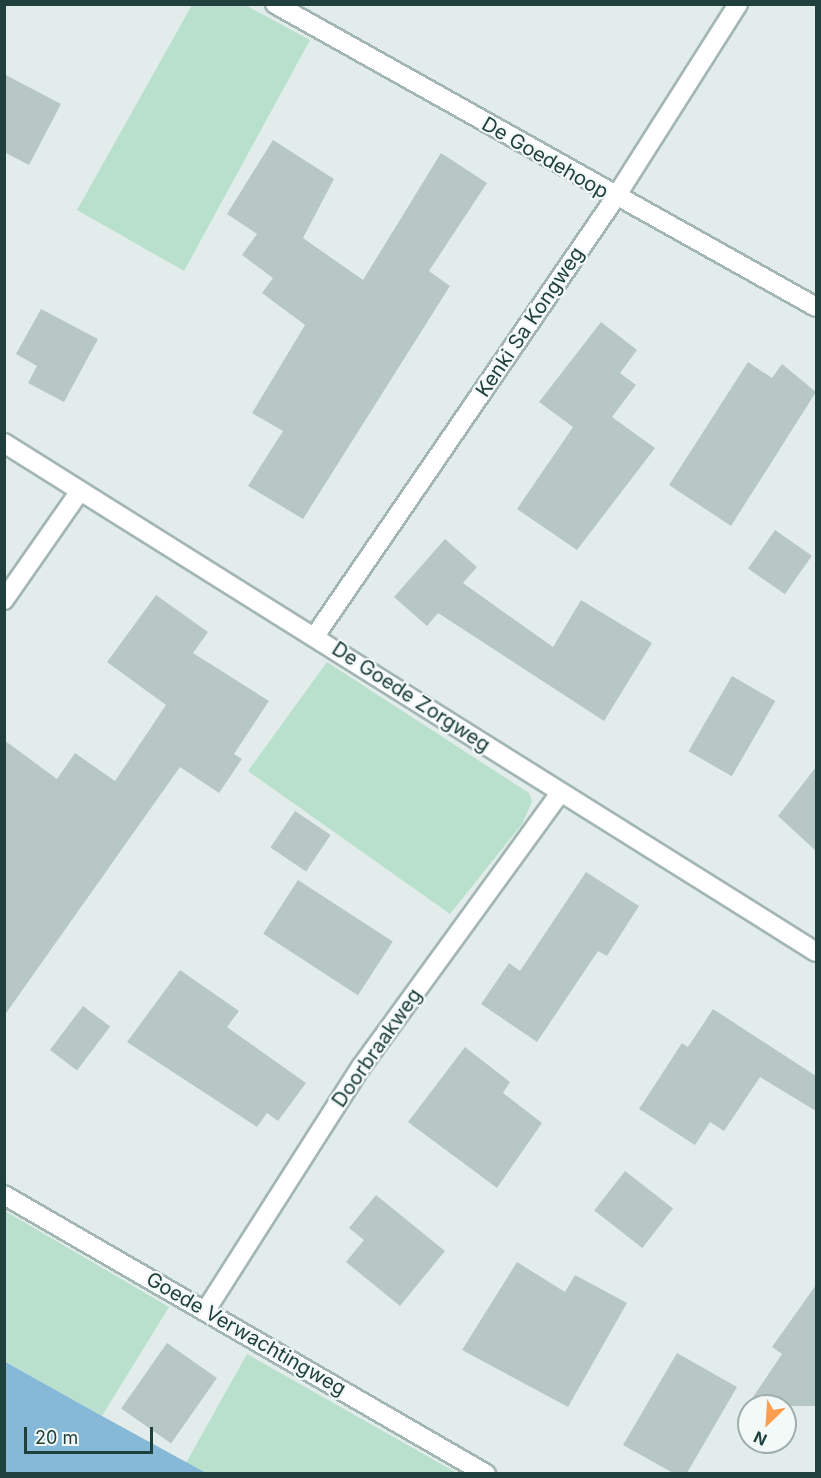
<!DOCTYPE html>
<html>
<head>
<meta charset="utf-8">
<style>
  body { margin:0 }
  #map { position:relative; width:821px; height:1478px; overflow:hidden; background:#e2edeb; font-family:Inter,sans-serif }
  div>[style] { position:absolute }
  .green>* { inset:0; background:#b9e0cc }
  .water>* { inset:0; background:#85b9d7 }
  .building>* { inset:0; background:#b7c8c4; transform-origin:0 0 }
  .roads { filter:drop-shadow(2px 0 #a4b6b4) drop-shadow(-2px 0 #a4b6b4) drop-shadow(0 2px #a4b6b4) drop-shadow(0 -2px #a4b6b4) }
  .street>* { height:18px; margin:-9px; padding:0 9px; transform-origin:9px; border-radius:9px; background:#fff }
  span { translate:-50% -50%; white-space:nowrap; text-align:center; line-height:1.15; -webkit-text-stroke:4.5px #f3f9f7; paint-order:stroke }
  .street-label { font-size:20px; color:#20403e }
  .frame { position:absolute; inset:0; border:6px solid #20403e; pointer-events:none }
  .north { position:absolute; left:737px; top:1394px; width:60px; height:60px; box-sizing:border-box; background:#f3f9f7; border:2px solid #9fafad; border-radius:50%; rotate:205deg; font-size:16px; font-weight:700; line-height:24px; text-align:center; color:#20403e }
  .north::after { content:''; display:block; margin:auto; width:21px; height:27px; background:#fe9f4f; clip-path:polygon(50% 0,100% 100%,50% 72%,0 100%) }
  .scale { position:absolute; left:24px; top:1427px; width:129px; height:27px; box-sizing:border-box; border:3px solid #20403e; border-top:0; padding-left:8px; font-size:18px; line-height:21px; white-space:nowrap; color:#20403e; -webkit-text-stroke:4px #f3f9f7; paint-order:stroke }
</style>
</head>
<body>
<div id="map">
  <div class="green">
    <i style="clip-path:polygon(192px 5px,245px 5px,310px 40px,184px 271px,77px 210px)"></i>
    <i style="clip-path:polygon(327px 662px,529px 793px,532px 802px,522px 824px,450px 914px,248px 771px)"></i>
    <i style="clip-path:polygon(5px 1211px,169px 1307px,102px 1416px,5px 1361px)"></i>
    <i style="clip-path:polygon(247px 1354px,457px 1473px,206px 1474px,186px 1463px)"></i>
  </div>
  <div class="water">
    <i style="clip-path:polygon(4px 1361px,102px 1416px,206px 1473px,5px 1473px)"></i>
  </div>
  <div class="building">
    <i style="clip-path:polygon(4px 74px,61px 104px,29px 165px,4px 152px)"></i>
    <i style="clip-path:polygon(273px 140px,334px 179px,303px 238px,363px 280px,441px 153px,487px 183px,429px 271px,450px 286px,303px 519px,248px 486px,283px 431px,252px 413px,305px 325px,262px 293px,273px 278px,242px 255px,257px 234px,227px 214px)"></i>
    <i style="clip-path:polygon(41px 309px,98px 339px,64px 402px,28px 383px,37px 366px,16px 354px)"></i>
    <i style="clip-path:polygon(601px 322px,637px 350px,620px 373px,636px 385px,612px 417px,655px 448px,577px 550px,517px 509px,573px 427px,539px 402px)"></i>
    <i style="clip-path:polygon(748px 362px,772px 378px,782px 364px,816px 392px,731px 526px,669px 485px)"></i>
    <i style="left:775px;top:530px;width:45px;height:47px;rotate:35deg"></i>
    <i style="clip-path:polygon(445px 539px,477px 567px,463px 583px,553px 647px,581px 600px,652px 643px,604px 721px,438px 613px,427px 626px,394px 597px)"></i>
    <i style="clip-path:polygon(156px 595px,208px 632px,193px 653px,269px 701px,234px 754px,242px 759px,219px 793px,180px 767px,4px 1016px,4px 740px,57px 779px,75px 753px,115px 781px,166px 705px,107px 662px)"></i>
    <i style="left:732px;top:676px;width:50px;height:87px;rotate:30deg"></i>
    <i style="clip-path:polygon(816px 767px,816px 851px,778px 816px)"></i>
    <i style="left:295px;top:811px;width:43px;height:44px;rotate:34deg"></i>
    <i style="clip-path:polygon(586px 872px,639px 906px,607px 956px,598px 951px,537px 1042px,481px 1004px,509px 963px,520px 971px)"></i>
    <i style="left:298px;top:880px;width:113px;height:64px;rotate:33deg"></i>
    <i style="clip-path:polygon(180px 970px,239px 1011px,227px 1027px,306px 1083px,278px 1121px,267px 1113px,257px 1127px,127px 1042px)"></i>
    <i style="left:83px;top:1006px;width:34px;height:55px;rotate:37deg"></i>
    <i style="clip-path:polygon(713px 1009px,816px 1076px,816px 1111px,760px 1077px,724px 1131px,710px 1122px,695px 1145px,639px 1109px,682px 1043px,688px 1047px)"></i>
    <i style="clip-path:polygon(465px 1047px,510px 1082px,503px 1093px,542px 1123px,497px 1188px,408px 1122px)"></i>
    <i style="left:625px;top:1171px;width:61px;height:50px;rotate:38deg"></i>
    <i style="clip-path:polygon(376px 1195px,445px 1251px,400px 1306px,346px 1262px,364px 1240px,349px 1228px)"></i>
    <i style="clip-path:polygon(517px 1262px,565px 1292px,575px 1275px,627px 1303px,568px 1407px,462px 1350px)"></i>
    <i style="clip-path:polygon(816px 1285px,816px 1406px,747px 1406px,782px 1354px,772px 1347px)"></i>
    <i style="left:167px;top:1343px;width:61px;height:80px;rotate:35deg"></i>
    <i style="clip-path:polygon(677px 1353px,737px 1387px,687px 1473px,673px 1473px,623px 1445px)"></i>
  </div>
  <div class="roads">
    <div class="street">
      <i style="left:275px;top:4px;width:620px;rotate:29.25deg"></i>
      <i style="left:4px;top:443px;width:958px;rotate:32.08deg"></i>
      <i style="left:4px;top:600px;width:133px;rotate:-55.1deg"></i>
      <i style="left:315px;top:636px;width:531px;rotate:-55.59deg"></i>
      <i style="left:615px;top:198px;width:230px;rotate:-57.6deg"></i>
      <i style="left:4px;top:1195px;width:557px;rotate:30.06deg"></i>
      <i style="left:206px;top:1310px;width:288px;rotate:-57.5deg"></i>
      <i style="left:361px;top:1067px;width:339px;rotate:-54deg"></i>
    </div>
  </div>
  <div class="street-label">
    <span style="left:545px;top:158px;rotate:30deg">De Goedehoop</span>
    <span style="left:530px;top:322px;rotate:-56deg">Kenki Sa Kongweg</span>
    <span style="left:411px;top:697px;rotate:33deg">De Goede Zorgweg</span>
    <span style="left:377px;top:1048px;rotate:-55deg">Doorbraakweg</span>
    <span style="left:246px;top:1334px;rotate:30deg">Goede Verwachtingweg</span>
  </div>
  <div class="frame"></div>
  <div class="north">N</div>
  <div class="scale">20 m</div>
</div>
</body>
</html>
